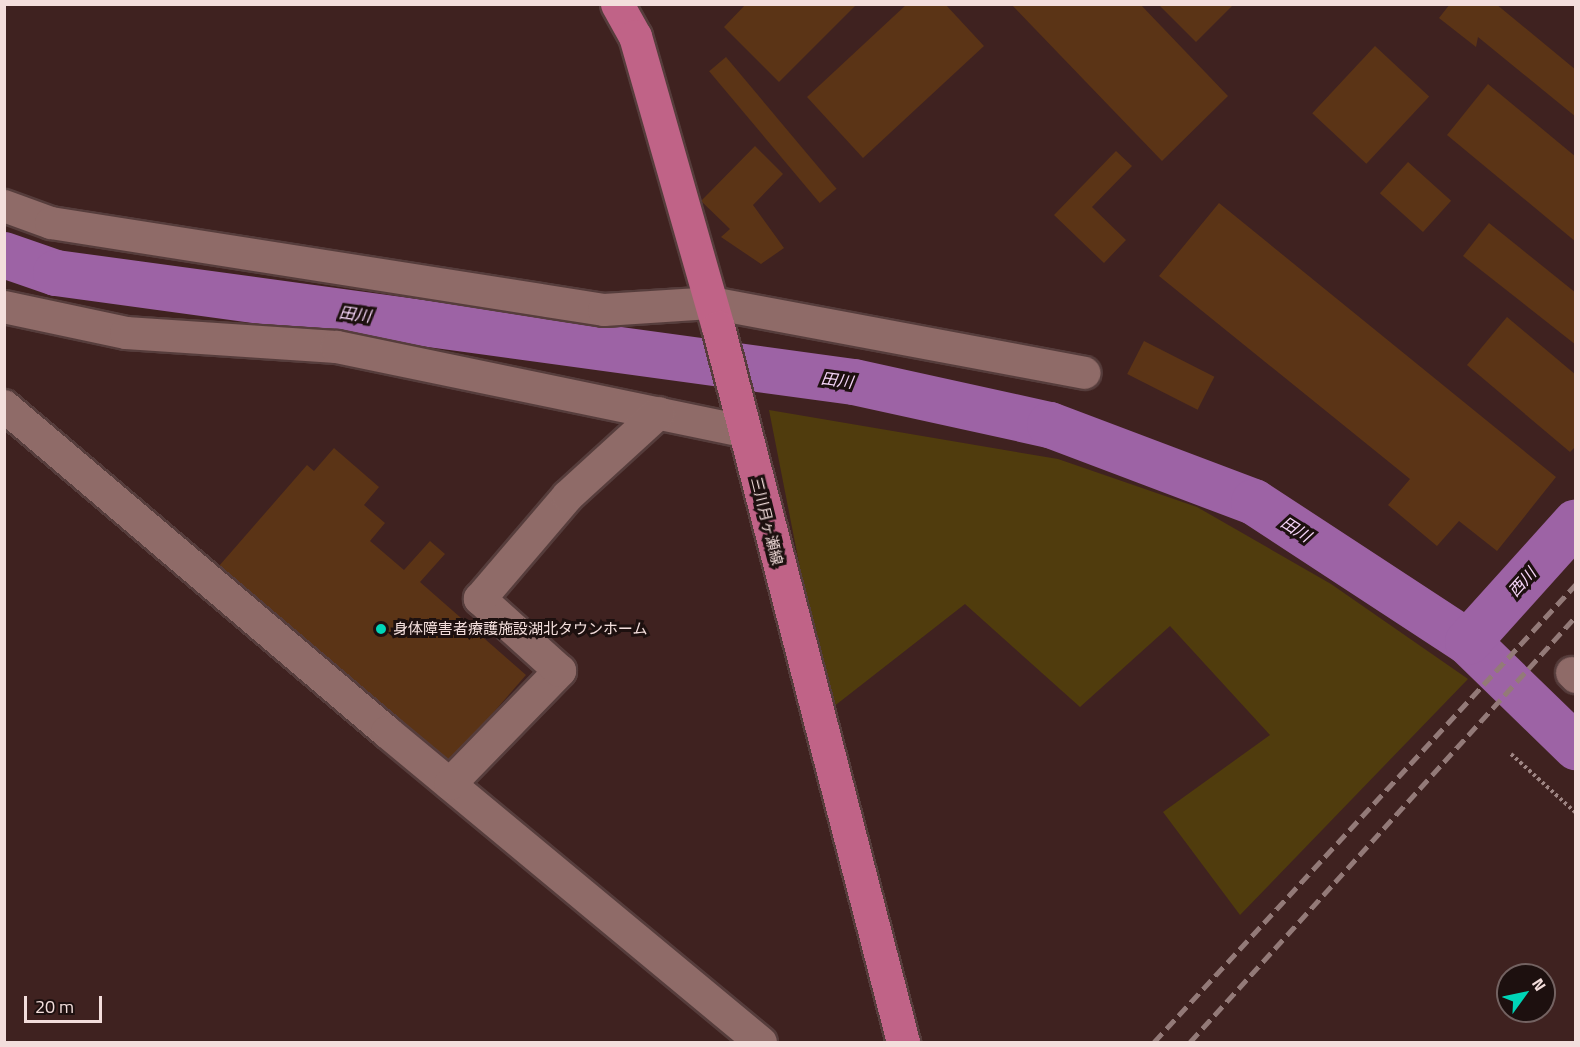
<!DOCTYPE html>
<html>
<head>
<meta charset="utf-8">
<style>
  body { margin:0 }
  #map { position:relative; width:1580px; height:1047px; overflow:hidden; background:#3f2220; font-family:"Titillium Web","Noto Sans JP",sans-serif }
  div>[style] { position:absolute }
  .green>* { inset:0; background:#503c0d }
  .river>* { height:46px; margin:-23px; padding:0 23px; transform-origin:23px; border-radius:23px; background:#9d63a5 }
  .building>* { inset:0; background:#5b3416; transform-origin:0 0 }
  .path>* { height:4px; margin-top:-2px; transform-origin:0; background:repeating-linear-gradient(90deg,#9e8583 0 3px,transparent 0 6px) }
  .roads { filter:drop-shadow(2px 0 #563d3c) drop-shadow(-2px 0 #563d3c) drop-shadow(0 2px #563d3c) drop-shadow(0 -2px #563d3c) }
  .minor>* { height:32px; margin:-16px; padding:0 16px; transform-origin:16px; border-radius:16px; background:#8f6b68 }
  .major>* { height:33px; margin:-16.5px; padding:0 16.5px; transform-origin:16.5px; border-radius:16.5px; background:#c06387 }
  .rail>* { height:4.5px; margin-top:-2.25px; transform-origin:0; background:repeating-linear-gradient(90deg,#937a78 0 12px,transparent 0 18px) }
  .dots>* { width:16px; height:16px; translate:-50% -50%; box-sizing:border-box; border:3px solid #1d100f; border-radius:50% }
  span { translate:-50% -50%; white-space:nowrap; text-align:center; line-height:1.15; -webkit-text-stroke:6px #1d100f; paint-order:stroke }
  .street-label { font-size:15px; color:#f3dedc }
  .poi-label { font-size:15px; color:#f3dedc }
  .left { translate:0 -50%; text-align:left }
  .water-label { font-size:16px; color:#f6d6f9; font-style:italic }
  .frame { position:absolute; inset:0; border:6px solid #f3dedc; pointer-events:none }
  .north { position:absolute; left:1496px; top:963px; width:60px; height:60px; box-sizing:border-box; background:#1d100f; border:2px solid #736261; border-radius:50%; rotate:57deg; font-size:16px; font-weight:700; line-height:24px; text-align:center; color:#f3dedc }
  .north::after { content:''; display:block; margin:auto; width:21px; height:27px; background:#00d5b7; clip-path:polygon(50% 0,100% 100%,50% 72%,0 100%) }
  .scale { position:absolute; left:24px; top:996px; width:78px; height:27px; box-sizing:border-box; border:3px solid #f3dedc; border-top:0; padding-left:8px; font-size:18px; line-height:21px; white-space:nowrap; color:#f3dedc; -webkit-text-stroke:4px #1d100f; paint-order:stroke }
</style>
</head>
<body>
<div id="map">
  <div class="green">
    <i style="clip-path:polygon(769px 410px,1058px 459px,1197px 507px,1331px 584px,1468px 679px,1240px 915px,1163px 812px,1270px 735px,1170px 626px,1080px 707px,965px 604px,828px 711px)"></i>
  </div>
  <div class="river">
    <i style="left:4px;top:255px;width:55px;rotate:19.1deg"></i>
    <i style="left:56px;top:273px;width:805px;rotate:7.78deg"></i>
    <i style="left:854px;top:382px;width:201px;rotate:12.4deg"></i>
    <i style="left:1050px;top:425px;width:218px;rotate:20.7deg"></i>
    <i style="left:1254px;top:502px;width:256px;rotate:33.2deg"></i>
    <i style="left:1468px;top:642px;width:151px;rotate:44.2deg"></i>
    <i style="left:1468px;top:642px;width:161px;rotate:-48deg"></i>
  </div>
  <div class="building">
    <i style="clip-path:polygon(746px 4px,857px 4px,779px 82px,724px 27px)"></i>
    <i style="clip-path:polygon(907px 4px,945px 4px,984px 46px,863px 158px,807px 97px)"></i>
    <i style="clip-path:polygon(1011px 4px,1140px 4px,1228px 96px,1162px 161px)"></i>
    <i style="clip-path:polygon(1158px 4px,1234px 4px,1196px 42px)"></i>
    <i style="clip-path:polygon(1450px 4px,1496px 4px,1576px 70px,1576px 117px,1478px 37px,1476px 47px,1439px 18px)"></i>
    <i style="left:1375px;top:46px;width:74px;height:92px;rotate:43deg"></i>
    <i style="left:726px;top:57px;width:172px;height:22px;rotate:50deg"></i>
    <i style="clip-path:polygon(1488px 84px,1576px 157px,1576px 242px,1447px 135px)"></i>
    <i style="clip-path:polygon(755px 146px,783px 174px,753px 205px,784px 248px,761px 264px,721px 237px,730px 229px,701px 201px)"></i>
    <i style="clip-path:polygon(1116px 151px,1132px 166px,1092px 207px,1126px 240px,1104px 263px,1054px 215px)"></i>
    <i style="left:1408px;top:162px;width:58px;height:42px;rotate:42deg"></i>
    <i style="clip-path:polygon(1219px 203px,1556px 477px,1497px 551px,1459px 521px,1437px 546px,1388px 505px,1410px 479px,1159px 276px)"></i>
    <i style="clip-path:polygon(1489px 223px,1576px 293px,1576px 345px,1463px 256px)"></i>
    <i style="clip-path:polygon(1507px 317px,1576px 375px,1576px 446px,1570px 452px,1467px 365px)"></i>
    <i style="left:1144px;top:341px;width:79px;height:37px;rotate:27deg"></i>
    <i style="clip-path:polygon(334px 448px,379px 487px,364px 505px,385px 523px,370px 541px,404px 570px,430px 541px,445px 554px,420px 582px,526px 675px,447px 766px,219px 566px,307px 465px,314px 471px)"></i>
  </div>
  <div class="path">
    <i style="left:1511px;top:754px;width:88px;rotate:42.2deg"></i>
  </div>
  <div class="roads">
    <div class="minor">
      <i style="left:4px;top:206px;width:50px;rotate:19.9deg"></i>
      <i style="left:51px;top:223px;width:560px;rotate:8.94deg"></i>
      <i style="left:604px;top:310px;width:107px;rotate:-3.7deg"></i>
      <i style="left:711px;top:303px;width:380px;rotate:10.6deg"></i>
      <i style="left:4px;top:307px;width:125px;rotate:12deg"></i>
      <i style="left:126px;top:333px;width:211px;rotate:3.8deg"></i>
      <i style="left:337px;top:347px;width:416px;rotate:11.7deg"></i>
      <i style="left:4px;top:406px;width:503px;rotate:40.4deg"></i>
      <i style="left:387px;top:732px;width:486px;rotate:39.7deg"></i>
      <i style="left:1572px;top:673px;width:6px;rotate:45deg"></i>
      <i style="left:450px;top:784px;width:158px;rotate:-45.8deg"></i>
      <i style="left:560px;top:671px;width:108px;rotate:-138deg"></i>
      <i style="left:480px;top:599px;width:135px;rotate:-49.5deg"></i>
      <i style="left:568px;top:496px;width:123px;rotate:-42.4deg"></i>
    </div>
    <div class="major">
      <i style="left:617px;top:4px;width:37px;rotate:61deg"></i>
      <i style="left:635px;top:36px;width:303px;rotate:74.1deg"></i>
      <i style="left:718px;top:327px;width:739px;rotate:75.49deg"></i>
    </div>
  </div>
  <div class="rail">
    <i style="left:1154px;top:1042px;width:623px;rotate:-47.34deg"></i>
    <i style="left:1190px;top:1042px;width:575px;rotate:-47.82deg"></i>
  </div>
  <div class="dots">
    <i style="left:381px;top:629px;background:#00d5b7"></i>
  </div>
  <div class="street-label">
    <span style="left:767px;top:521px;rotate:76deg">三川月ヶ瀬線</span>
  </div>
  <div class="poi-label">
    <span class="left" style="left:393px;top:629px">身体障害者療護施設湖北タウンホーム</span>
  </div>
  <div class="water-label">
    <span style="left:355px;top:314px;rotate:8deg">田川</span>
    <span style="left:837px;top:380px;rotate:8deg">田川</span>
    <span style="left:1296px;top:529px;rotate:33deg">田川</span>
    <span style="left:1522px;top:582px;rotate:-48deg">西川</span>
  </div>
  <div class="frame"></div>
  <div class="north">N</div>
  <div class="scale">20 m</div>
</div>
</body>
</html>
